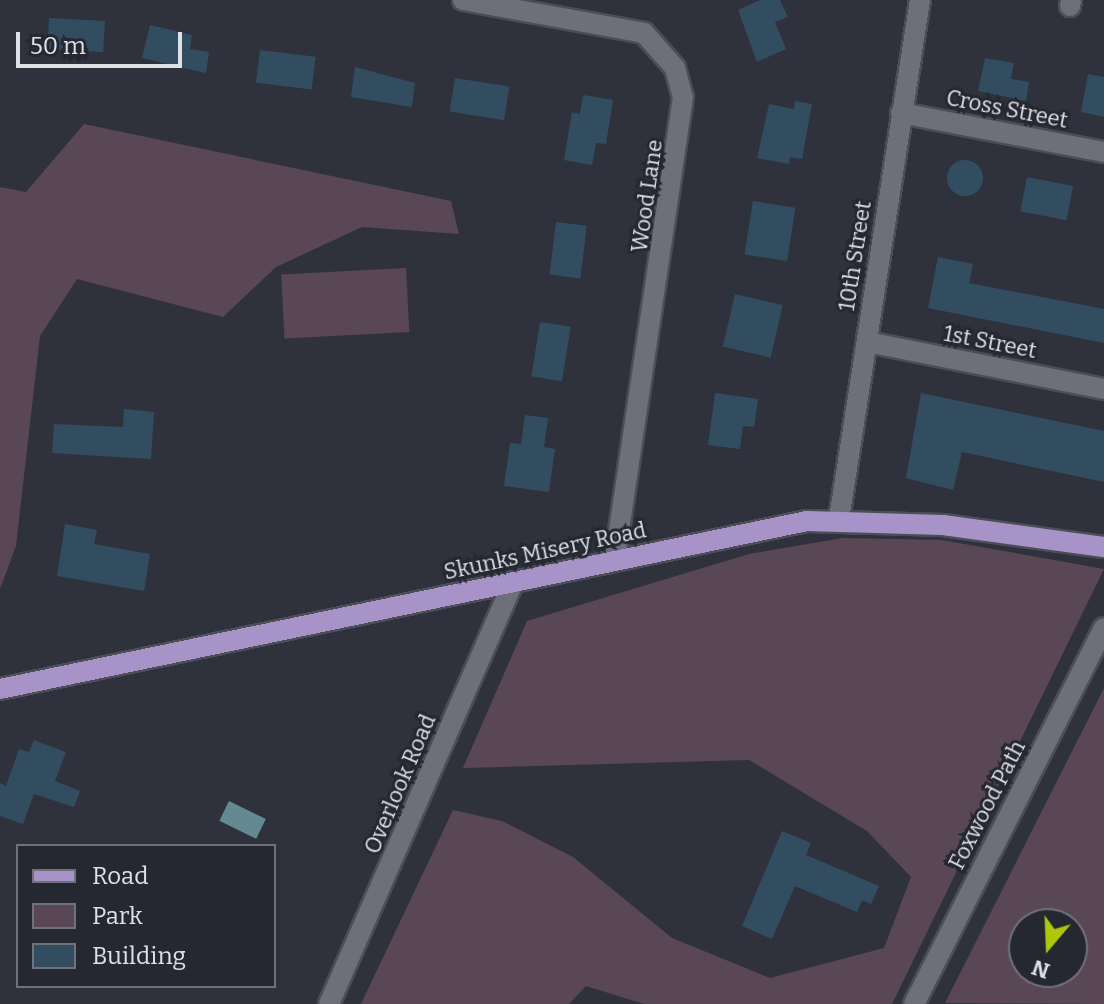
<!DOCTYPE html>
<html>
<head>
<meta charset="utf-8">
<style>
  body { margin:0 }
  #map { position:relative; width:1104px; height:1004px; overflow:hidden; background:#2f323c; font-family:Bitter,serif }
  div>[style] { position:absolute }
  .green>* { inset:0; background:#5a4756; transform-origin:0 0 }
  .water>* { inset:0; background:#638a92; transform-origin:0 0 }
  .building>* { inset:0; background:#334d60; transform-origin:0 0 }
  .round { border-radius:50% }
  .roads { filter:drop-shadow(2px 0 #4b4e55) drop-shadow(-2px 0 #4b4e55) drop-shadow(0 2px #4b4e55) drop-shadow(0 -2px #4b4e55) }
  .minor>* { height:20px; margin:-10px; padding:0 10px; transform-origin:10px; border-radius:10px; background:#6d707b }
  .major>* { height:20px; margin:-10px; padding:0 10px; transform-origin:10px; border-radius:10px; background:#a793c7 }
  span { translate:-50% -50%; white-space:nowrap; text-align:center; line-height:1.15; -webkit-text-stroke:6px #252831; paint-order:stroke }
  .street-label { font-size:22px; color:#dfe1e7 }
  .legend { position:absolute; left:16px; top:844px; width:260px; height:144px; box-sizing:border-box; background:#252831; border:2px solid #6f727a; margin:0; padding:10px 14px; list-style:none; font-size:24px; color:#dfe1e7 }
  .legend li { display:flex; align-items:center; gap:16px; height:40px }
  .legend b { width:40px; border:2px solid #6f727a }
  .north { position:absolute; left:1008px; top:908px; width:80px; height:80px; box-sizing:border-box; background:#252831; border:2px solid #6f727a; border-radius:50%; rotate:199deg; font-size:22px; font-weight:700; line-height:32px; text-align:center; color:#dfe1e7 }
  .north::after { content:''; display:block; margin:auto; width:28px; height:36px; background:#aec60c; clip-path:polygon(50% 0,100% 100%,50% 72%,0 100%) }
  .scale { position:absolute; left:16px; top:32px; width:166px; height:36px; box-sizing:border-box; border:4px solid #dfe1e7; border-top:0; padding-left:10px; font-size:24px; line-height:28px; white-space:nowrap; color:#dfe1e7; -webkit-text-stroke:6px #252831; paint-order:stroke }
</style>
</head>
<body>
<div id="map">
  <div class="green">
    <i style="clip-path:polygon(84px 124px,451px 201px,459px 234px,362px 227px,276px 267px,223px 317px,77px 279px,40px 336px,16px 546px,0 589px,0 187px,26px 192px)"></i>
    <i style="left:406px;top:268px;width:64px;height:125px;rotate:87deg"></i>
    <i style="clip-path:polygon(843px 538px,942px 540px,1104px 569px,892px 1004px,644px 1004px,586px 986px,569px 1004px,361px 1004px,453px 810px,502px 821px,573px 857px,672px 938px,770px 978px,884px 948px,911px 877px,867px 831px,749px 760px,463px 768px,527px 621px,749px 554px)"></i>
    <i style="clip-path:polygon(evenodd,1104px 688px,1104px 1004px,945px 1003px,1104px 688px,1024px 924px,1072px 924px,1072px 972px,1024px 972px,1024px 924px)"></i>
  </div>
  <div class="water">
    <i style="left:229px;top:801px;width:41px;height:22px;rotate:26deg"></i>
  </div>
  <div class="building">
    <i style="clip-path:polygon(760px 0,780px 0,788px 17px,775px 22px,786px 49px,757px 62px,738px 10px)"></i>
    <i style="left:49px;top:18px;width:56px;height:31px;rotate:3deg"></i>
    <i style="clip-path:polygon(150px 25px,192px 35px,190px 49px,209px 52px,206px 73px,142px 58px)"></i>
    <i style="left:260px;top:50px;width:56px;height:33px;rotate:7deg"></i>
    <i style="clip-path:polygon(985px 58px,1014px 63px,1011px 79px,1029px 82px,1026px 101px,978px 91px)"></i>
    <i style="clip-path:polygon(355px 67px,415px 83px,412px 107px,351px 97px)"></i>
    <i style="clip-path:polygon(1088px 74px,1104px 77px,1104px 117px,1081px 112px)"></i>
    <i style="left:455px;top:78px;width:55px;height:34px;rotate:9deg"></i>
    <i style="clip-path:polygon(583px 95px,613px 100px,606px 144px,596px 143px,592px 165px,564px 160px,572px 112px,580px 114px)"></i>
    <i style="clip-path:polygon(795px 101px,812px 104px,802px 159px,790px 157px,789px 164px,757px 158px,769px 104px,794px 109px)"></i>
    <i class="round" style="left:947px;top:160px;width:36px;height:36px"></i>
    <i style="left:1027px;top:177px;width:47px;height:35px;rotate:11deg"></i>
    <i style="left:753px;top:201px;width:43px;height:54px;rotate:9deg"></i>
    <i style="left:556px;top:222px;width:31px;height:53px;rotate:7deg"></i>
    <i style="clip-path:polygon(938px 257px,973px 264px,969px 283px,1104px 309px,1104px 343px,928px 308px)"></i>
    <i style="left:735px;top:294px;width:49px;height:54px;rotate:13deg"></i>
    <i style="left:540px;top:322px;width:31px;height:55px;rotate:9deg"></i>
    <i style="clip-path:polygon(715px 393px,758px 399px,754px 427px,743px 426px,740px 449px,708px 445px)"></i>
    <i style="clip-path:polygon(921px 393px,1104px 431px,1104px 482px,962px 452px,953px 490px,906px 478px)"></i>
    <i style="clip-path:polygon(124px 409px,154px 412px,151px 459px,52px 453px,54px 424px,123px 427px)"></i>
    <i style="clip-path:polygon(525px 415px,548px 418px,544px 447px,555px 449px,549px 492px,504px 486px,510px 443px,521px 444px)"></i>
    <i style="clip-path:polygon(65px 524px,97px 530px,94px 544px,150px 554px,144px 591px,57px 576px)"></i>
    <i style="clip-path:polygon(34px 740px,66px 752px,55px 781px,80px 791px,74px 807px,34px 794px,23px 824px,0 816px,0 783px,6px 786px,19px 749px,29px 752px)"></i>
    <i style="clip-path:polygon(782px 831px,811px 843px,806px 855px,879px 886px,871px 904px,862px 900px,857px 912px,795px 886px,772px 939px,742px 926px)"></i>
  </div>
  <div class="roads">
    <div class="minor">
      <i style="left:463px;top:0;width:184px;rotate:10.3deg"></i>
      <i style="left:644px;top:33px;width:47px;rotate:48.5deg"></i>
      <i style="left:675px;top:68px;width:30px;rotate:75deg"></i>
      <i style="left:683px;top:97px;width:468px;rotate:98.4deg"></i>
      <i style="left:1070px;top:6px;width:6px;rotate:-81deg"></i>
      <i style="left:901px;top:113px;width:207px;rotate:10.9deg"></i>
      <i style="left:867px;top:342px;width:242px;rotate:11.2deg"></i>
      <i style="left:839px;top:519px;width:525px;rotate:-81.13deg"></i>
      <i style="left:329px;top:1004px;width:460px;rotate:-66.4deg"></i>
      <i style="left:914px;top:1004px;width:421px;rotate:-63.2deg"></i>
    </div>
    <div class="major">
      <i style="left:0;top:689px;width:824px;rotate:-11.76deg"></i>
      <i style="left:807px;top:521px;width:136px;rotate:1.7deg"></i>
      <i style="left:943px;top:525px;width:162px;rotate:7.8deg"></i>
    </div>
  </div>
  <div class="street-label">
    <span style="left:1007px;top:109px;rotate:11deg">Cross Street</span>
    <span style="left:647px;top:196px;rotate:-82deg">Wood Lane</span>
    <span style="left:855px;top:256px;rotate:-81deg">10th Street</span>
    <span style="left:990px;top:342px;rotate:11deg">1st Street</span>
    <span style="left:545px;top:551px;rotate:-12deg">Skunks Misery Road</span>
    <span style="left:400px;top:784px;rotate:-67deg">Overlook Road</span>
    <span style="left:987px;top:805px;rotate:-63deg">Foxwood Path</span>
  </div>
  <ul class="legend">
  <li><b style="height:10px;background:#a793c7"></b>Road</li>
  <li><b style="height:22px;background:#5a4756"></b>Park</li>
  <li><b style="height:22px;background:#334d60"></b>Building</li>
  </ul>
  <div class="north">N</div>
  <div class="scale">50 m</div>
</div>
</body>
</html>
